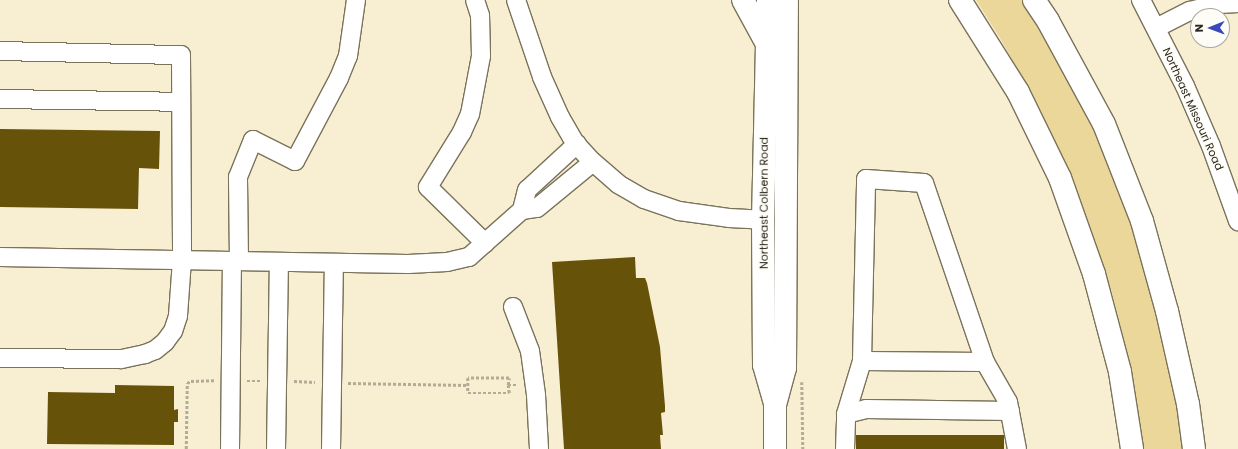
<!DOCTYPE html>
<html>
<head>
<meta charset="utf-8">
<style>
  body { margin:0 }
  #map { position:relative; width:1238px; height:449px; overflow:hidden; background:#f8efd3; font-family:Poppins,sans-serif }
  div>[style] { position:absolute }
  .green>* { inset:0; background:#ebd79a }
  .building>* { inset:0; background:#665309; transform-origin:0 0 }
  .path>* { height:2.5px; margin-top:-1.25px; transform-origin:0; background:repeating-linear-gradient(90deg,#b2ab95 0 3px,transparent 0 5px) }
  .roads { filter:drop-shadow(1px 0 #7a725a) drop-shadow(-1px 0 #7a725a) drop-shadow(0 1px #7a725a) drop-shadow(0 -1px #7a725a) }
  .minor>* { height:18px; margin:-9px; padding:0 9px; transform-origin:9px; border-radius:9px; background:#fff }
  .major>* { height:22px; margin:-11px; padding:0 11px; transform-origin:11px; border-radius:11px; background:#fff }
  .highway>* { height:22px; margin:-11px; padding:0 11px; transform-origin:11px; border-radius:11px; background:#fff }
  span { translate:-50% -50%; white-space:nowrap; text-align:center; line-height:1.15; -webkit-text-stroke:4px #fefcf7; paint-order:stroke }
  .street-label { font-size:11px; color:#29261b }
  .north { position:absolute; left:1190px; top:8px; width:40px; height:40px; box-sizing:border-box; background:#fefcf7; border:1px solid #a9a69f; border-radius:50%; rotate:269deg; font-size:11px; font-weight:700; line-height:16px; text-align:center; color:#29261b }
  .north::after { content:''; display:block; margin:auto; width:14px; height:18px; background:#3a48bb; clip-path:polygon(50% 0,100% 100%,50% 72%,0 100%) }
</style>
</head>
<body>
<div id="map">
  <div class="green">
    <i style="clip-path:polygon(976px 0,1024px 0,1073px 82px,1112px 166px,1146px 263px,1174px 378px,1184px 449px,1144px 449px,1130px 365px,1112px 293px,1083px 211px,1042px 113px,1000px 38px)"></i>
  </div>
  <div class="building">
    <i style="clip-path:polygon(0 129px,160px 131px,159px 169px,139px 168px,138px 209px,0 207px)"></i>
    <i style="clip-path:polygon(635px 257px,636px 278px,645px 278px,647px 283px,660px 347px,665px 406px,665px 412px,661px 413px,663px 435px,660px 435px,661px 449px,564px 449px,552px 262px)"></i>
    <i style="clip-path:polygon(115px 385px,174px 386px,174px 410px,178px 409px,178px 422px,174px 422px,174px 445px,47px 444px,48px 392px,115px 393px)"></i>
    <i style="left:856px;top:435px;width:148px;height:14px"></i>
  </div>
  <div class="path">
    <i style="left:247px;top:381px;width:13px"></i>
    <i style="left:294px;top:381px;width:21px;rotate:3deg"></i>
    <i style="left:802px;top:382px;width:67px;rotate:89.1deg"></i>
    <i style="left:348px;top:383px;width:120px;rotate:1deg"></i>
    <i style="left:508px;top:385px;width:7px;rotate:-82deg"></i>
    <i style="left:509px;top:378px;width:41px;rotate:180deg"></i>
    <i style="left:468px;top:378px;width:15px;rotate:90deg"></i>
    <i style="left:468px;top:393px;width:41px"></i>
    <i style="left:509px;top:393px;width:8px;rotate:-97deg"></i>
    <i style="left:508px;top:385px;width:10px"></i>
    <i style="left:186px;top:449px;width:66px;rotate:-89.1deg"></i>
    <i style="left:187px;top:383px;width:4px;rotate:-27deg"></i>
    <i style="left:191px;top:381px;width:23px;rotate:-2deg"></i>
  </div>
  <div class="roads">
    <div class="minor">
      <i style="left:475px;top:0;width:16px;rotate:72deg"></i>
      <i style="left:480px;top:15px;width:41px;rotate:88.6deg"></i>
      <i style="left:481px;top:56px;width:59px;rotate:100.7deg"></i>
      <i style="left:470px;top:114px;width:20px;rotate:114deg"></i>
      <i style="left:462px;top:132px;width:65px;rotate:121.7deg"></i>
      <i style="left:428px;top:187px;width:80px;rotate:44.5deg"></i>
      <i style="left:516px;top:0;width:81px;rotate:71.3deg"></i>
      <i style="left:542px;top:77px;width:44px;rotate:65.8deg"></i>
      <i style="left:560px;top:117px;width:30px;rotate:60deg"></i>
      <i style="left:575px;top:143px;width:26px;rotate:47deg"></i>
      <i style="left:593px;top:162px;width:33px;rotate:41deg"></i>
      <i style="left:618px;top:184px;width:30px;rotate:30deg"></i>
      <i style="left:644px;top:199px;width:37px;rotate:19deg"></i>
      <i style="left:679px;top:211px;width:50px;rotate:8deg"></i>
      <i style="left:729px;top:218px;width:34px;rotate:3deg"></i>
      <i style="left:1141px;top:0;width:97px;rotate:62.9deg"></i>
      <i style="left:1185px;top:86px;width:65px;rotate:66.6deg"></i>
      <i style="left:1211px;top:146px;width:80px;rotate:70.2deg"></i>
      <i style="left:1156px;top:28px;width:38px;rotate:-27deg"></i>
      <i style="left:1190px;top:11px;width:30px;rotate:-14deg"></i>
      <i style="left:1219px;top:4px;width:19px;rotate:-3deg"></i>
      <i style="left:0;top:51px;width:181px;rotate:1.3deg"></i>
      <i style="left:181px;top:55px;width:205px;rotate:89.7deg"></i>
      <i style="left:182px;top:260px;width:56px;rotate:94.1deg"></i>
      <i style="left:178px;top:316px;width:16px;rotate:108deg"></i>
      <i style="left:173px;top:331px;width:14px;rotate:126deg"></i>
      <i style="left:165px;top:342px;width:13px;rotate:141deg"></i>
      <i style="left:155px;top:350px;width:11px;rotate:158deg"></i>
      <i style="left:145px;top:354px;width:25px;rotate:168deg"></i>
      <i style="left:121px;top:359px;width:121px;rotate:-179.5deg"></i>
      <i style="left:0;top:99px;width:181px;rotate:0.9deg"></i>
      <i style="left:522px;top:210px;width:21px;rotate:-76deg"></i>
      <i style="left:527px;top:190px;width:68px;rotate:-42.6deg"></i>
      <i style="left:0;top:257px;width:408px;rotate:1deg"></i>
      <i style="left:408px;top:264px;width:39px;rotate:-3deg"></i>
      <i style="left:447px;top:262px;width:23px;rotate:-13deg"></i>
      <i style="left:469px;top:257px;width:71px;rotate:-41.6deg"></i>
      <i style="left:522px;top:210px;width:15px;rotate:-8deg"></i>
      <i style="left:537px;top:208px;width:72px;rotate:-39.4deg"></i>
      <i style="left:239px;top:261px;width:84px;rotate:-90.7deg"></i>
      <i style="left:238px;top:177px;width:40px;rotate:-68deg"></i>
      <i style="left:253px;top:140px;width:47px;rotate:26.6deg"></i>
      <i style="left:295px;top:161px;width:94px;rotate:-62.1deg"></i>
      <i style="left:339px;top:78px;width:24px;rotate:-68deg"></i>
      <i style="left:348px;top:56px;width:57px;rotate:-81.9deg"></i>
      <i style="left:513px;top:307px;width:47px;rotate:68.9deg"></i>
      <i style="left:530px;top:351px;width:44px;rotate:82.2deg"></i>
      <i style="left:536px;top:395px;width:54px;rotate:86.8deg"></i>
      <i style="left:862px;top:361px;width:123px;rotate:0.5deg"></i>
      <i style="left:846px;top:414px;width:21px;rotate:-14deg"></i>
      <i style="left:866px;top:409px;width:144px;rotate:0.8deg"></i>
      <i style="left:230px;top:449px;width:188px;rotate:-89.4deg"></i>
      <i style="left:276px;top:449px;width:187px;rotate:-89.1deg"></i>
      <i style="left:331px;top:449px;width:186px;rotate:-89.1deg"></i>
      <i style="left:845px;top:449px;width:35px;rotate:-88deg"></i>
      <i style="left:846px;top:414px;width:55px;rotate:-73.2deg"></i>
      <i style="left:862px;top:361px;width:182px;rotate:-88.7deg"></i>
      <i style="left:866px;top:179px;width:58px;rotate:3.9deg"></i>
      <i style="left:924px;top:183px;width:189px;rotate:71.2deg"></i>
      <i style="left:985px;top:362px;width:46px;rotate:60.1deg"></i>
      <i style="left:1008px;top:402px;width:48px;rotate:79.2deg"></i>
    </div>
    <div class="major">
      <i style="left:768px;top:0;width:220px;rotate:91.3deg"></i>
      <i style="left:763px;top:220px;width:145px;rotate:89.6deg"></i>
      <i style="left:764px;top:365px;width:40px;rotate:74deg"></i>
      <i style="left:775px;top:449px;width:44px;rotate:-90deg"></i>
      <i style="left:775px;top:405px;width:38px;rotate:-75deg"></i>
      <i style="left:785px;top:368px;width:368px;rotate:-89.7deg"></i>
    </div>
    <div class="highway">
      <i style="left:743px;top:0;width:48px;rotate:61.3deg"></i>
      <i style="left:960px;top:0;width:109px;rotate:57.8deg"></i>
      <i style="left:1018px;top:92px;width:96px;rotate:64deg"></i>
      <i style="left:1060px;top:178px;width:102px;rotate:70.5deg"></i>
      <i style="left:1094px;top:274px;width:101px;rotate:75.1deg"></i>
      <i style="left:1120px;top:372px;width:78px;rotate:81.1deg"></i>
      <i style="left:1034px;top:0;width:25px;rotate:56deg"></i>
      <i style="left:1048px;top:21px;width:117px;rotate:61.5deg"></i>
      <i style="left:1104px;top:124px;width:104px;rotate:68.6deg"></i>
      <i style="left:1142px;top:221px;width:93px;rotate:74.5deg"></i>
      <i style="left:1167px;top:311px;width:95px;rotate:77.3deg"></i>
      <i style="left:1188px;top:404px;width:45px;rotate:82.4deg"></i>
    </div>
  </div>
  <div class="street-label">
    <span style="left:1193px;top:109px;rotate:66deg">Northeast Missouri Road</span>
    <span style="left:764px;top:203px;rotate:-90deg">Northeast Colbern Road</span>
  </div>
  <div class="north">N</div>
</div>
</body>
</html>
